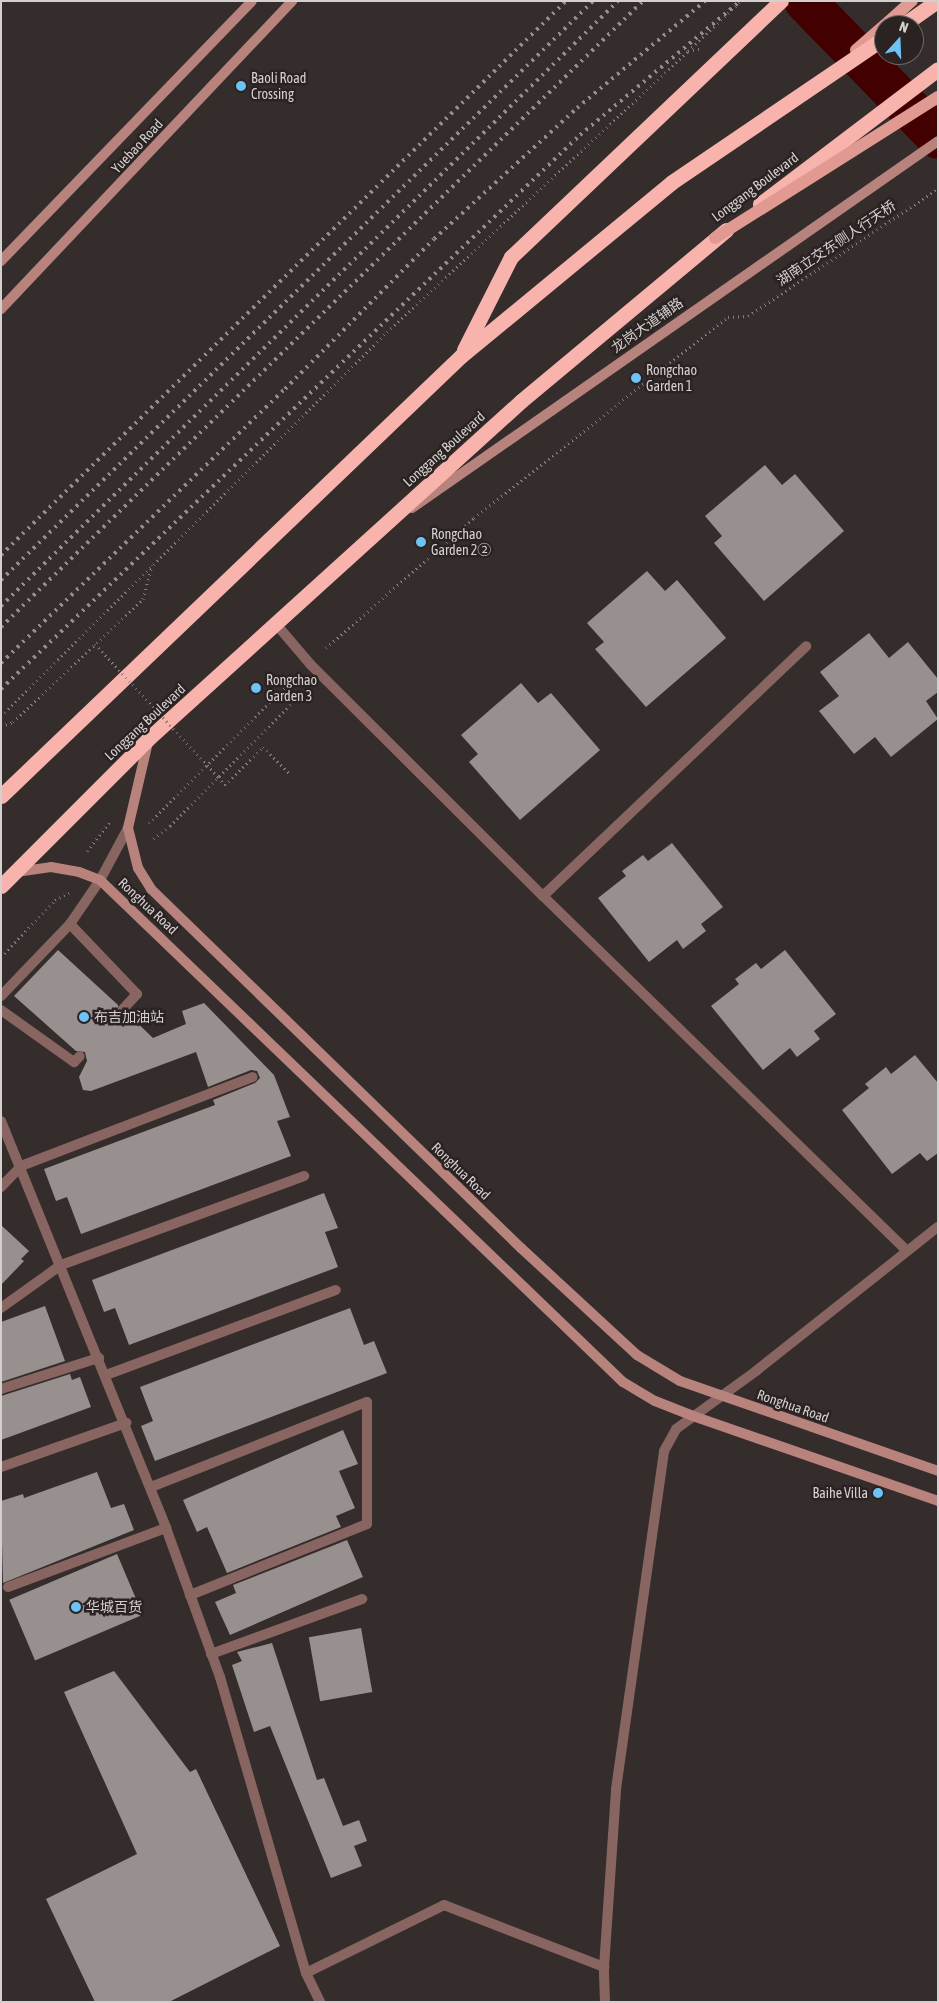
<!DOCTYPE html>
<html>
<head>
<meta charset="utf-8">
<style>
  body { margin:0 }
  #map { position:relative; width:939px; height:2003px; overflow:hidden; background:#342d2c; font-family:"Asap Condensed","Noto Sans SC",sans-serif }
  div>[style] { position:absolute }
  .river>* { height:42px; margin:-21px; padding:0 21px; transform-origin:21px; border-radius:21px; background:#420001 }
  .building>* { inset:0; background:#98908f; transform-origin:0 0 }
  .path>* { height:3px; margin-top:-1.5px; transform-origin:0; background:repeating-linear-gradient(90deg,#827c7c 0 1px,transparent 0 5px) }
  .lane>* { height:10px; margin:-5px; padding:0 5px; transform-origin:5px; border-radius:5px; background:#886561 }
  .street>* { height:10px; margin:-5px; padding:0 5px; transform-origin:5px; border-radius:5px; background:#886561 }
  .secondary>* { height:10px; margin:-5px; padding:0 5px; transform-origin:5px; border-radius:5px; background:#b9837d }
  .primary>* { height:12px; margin:-6px; padding:0 6px; transform-origin:6px; border-radius:6px; background:#e09a92 }
  .highway>* { height:15px; margin:-7.5px; padding:0 7.5px; transform-origin:7.5px; border-radius:7.5px; background:#f8b4ac }
  .rail>* { height:4px; margin-top:-2px; transform-origin:0; background:repeating-linear-gradient(90deg,#938d8d 0 2.5px,transparent 0 7.5px) }
  .path-bridge>* { height:3px; margin-top:-1.5px; transform-origin:0; background:repeating-linear-gradient(90deg,#827c7c 0 1px,transparent 0 5px) }
  .primary-bridge>* { height:12px; margin:-6px; padding:0 6px; transform-origin:6px; border-radius:6px; background:#e09a92 }
  .dots>* { width:14px; height:14px; translate:-50% -50%; box-sizing:border-box; border:2px solid #2a2322; border-radius:50% }
  span { translate:-50% -50%; white-space:nowrap; text-align:center; line-height:1.15; -webkit-text-stroke:5px #2a2322; paint-order:stroke }
  .poi-label { font-size:14px; color:#d5d0d0 }
  .left { translate:0 -50%; text-align:left }
  .right { translate:-100% -50%; text-align:right }
  .street-label { font-size:14px; color:#d5d0d0 }
  .frame { position:absolute; inset:0; border:2px solid #d5d0d0; pointer-events:none }
  .north { position:absolute; left:874px; top:15px; width:50px; height:50px; box-sizing:border-box; background:#2a2322; border:1px solid #6e6868; border-radius:50%; rotate:20deg; font-size:14px; font-weight:700; line-height:20px; text-align:center; color:#d5d0d0 }
  .north::after { content:''; display:block; margin:auto; width:18px; height:22px; background:#6fc2f4; clip-path:polygon(50% 0,100% 100%,50% 72%,0 100%) }
</style>
</head>
<body>
<div id="map">
  <div class="river">
    <i style="left:805px;top:1px;width:191px;rotate:45.8deg"></i>
  </div>
  <div class="building">
    <i style="clip-path:polygon(765px 465px,782px 485px,795px 474px,844px 531px,764px 601px,714px 543px,722px 536px,705px 516px)"></i>
    <i style="clip-path:polygon(647px 571px,665px 591px,677px 580px,726px 638px,646px 707px,595px 649px,604px 642px,587px 623px)"></i>
    <i style="clip-path:polygon(869px 633px,889px 658px,908px 642px,938px 679px,938px 692px,926px 701px,938px 719px,891px 757px,875px 737px,854px 754px,819px 711px,839px 696px,820px 672px)"></i>
    <i style="clip-path:polygon(521px 683px,538px 703px,551px 693px,600px 750px,520px 820px,469px 762px,478px 754px,461px 735px)"></i>
    <i style="clip-path:polygon(672px 843px,723px 907px,701px 924px,706px 931px,683px 949px,677px 940px,649px 962px,598px 898px,626px 876px,622px 871px,643px 855px,648px 861px)"></i>
    <i style="clip-path:polygon(58px 950px,118px 1005px,119px 1014px,128px 1014px,153px 1038px,186px 1024px,182px 1011px,204px 1003px,274px 1075px,290px 1117px,277px 1121px,291px 1156px,81px 1234px,67px 1197px,56px 1201px,44px 1169px,215px 1105px,213px 1100px,255px 1083px,260px 1078px,257px 1071px,251px 1070px,208px 1087px,196px 1052px,91px 1091px,83px 1090px,79px 1077px,87px 1061px,85px 1052px,76px 1051px,14px 996px)"></i>
    <i style="clip-path:polygon(785px 950px,836px 1014px,814px 1031px,820px 1039px,797px 1057px,790px 1048px,763px 1070px,711px 1006px,739px 984px,735px 979px,756px 963px,761px 969px)"></i>
    <i style="clip-path:polygon(915px 1055px,938px 1083px,938px 1153px,927px 1161px,920px 1153px,892px 1174px,842px 1110px,869px 1088px,865px 1084px,886px 1067px,891px 1074px)"></i>
    <i style="clip-path:polygon(324px 1193px,338px 1228px,325px 1232px,338px 1267px,129px 1345px,115px 1308px,104px 1312px,92px 1280px)"></i>
    <i style="clip-path:polygon(1px 1225px,29px 1251px,21px 1259px,24px 1261px,1px 1285px)"></i>
    <i style="clip-path:polygon(45px 1306px,65px 1361px,1px 1382px,1px 1322px)"></i>
    <i style="clip-path:polygon(350px 1308px,364px 1345px,374px 1341px,387px 1373px,155px 1461px,141px 1426px,153px 1421px,140px 1387px)"></i>
    <i style="clip-path:polygon(70px 1374px,72px 1380px,80px 1377px,91px 1407px,1px 1440px,1px 1396px)"></i>
    <i style="clip-path:polygon(343px 1430px,358px 1464px,339px 1471px,355px 1508px,336px 1516px,341px 1527px,227px 1573px,207px 1527px,197px 1532px,183px 1500px)"></i>
    <i style="clip-path:polygon(97px 1472px,111px 1508px,124px 1504px,134px 1530px,3px 1583px,1px 1501px,23px 1494px,24px 1498px)"></i>
    <i style="clip-path:polygon(347px 1540px,363px 1577px,230px 1635px,215px 1602px,236px 1593px,233px 1585px)"></i>
    <i style="left:117px;top:1554px;width:66px;height:117px;rotate:67deg"></i>
    <i style="left:361px;top:1628px;width:65px;height:53px;rotate:80deg"></i>
    <i style="clip-path:polygon(272px 1643px,317px 1780px,324px 1778px,343px 1826px,359px 1820px,367px 1841px,354px 1846px,362px 1866px,331px 1878px,270px 1726px,254px 1732px,232px 1665px,242px 1661px,237px 1652px)"></i>
    <i style="clip-path:polygon(114px 1671px,190px 1772px,196px 1769px,280px 1946px,169px 2002px,95px 2002px,46px 1899px,137px 1854px,64px 1692px)"></i>
  </div>
  <div class="path">
    <i style="left:688px;top:51px;width:73px;rotate:-43.3deg"></i>
    <i style="left:326px;top:648px;width:197px;rotate:-41.3deg"></i>
    <i style="left:474px;top:518px;width:324px;rotate:-38.4deg"></i>
    <i style="left:728px;top:317px;width:20px;rotate:-3deg"></i>
    <i style="left:748px;top:316px;width:229px;rotate:-33.8deg"></i>
    <i style="left:1px;top:716px;width:544px;rotate:-44.85deg"></i>
    <i style="left:387px;top:332px;width:412px;rotate:-43deg"></i>
    <i style="left:688px;top:51px;width:15px;rotate:-11deg"></i>
    <i style="left:1px;top:726px;width:13px;rotate:-18deg"></i>
    <i style="left:13px;top:722px;width:179px;rotate:-43.4deg"></i>
    <i style="left:143px;top:599px;width:35px;rotate:-75deg"></i>
    <i style="left:218px;top:777px;width:11px;rotate:49deg"></i>
    <i style="left:225px;top:785px;width:54px;rotate:-45deg"></i>
    <i style="left:263px;top:747px;width:37px;rotate:45deg"></i>
    <i style="left:149px;top:823px;width:197px;rotate:-45deg"></i>
    <i style="left:288px;top:684px;width:18px;rotate:71deg"></i>
    <i style="left:294px;top:701px;width:176px;rotate:134.8deg"></i>
    <i style="left:170px;top:826px;width:25px;rotate:143deg"></i>
    <i style="left:87px;top:851px;width:37px;rotate:-52deg"></i>
    <i style="left:1px;top:957px;width:79px;rotate:-46.5deg"></i>
    <i style="left:55px;top:900px;width:16px;rotate:-27deg"></i>
  </div>
  <div class="lane">
    <i style="left:70px;top:924px;width:97px;rotate:46.3deg"></i>
    <i style="left:137px;top:994px;width:21px;rotate:133deg"></i>
    <i style="left:1px;top:996px;width:100px;rotate:-46.2deg"></i>
    <i style="left:70px;top:924px;width:53px;rotate:-55.7deg"></i>
    <i style="left:100px;top:880px;width:59px;rotate:-61.7deg"></i>
    <i style="left:1px;top:1010px;width:90px;rotate:35.5deg"></i>
    <i style="left:74px;top:1062px;width:8px;rotate:-45deg"></i>
  </div>
  <div class="street">
    <i style="left:276px;top:624px;width:52px;rotate:49.6deg"></i>
    <i style="left:310px;top:664px;width:329px;rotate:44.9deg"></i>
    <i style="left:543px;top:896px;width:508px;rotate:44.28deg"></i>
    <i style="left:543px;top:896px;width:363px;rotate:-43.5deg"></i>
    <i style="left:1px;top:1121px;width:439px;rotate:67.9deg"></i>
    <i style="left:166px;top:1528px;width:158px;rotate:70.1deg"></i>
    <i style="left:220px;top:1677px;width:308px;rotate:73.8deg"></i>
    <i style="left:306px;top:1973px;width:32px;rotate:64deg"></i>
    <i style="left:1px;top:1187px;width:29px;rotate:-46deg"></i>
    <i style="left:21px;top:1166px;width:248px;rotate:-21deg"></i>
    <i style="left:1px;top:1308px;width:74px;rotate:-35.6deg"></i>
    <i style="left:61px;top:1265px;width:259px;rotate:-20.1deg"></i>
    <i style="left:106px;top:1375px;width:245px;rotate:-20.3deg"></i>
    <i style="left:1px;top:1389px;width:103px;rotate:-17.6deg"></i>
    <i style="left:1px;top:1467px;width:133px;rotate:-19.4deg"></i>
    <i style="left:151px;top:1487px;width:232px;rotate:-21.5deg"></i>
    <i style="left:367px;top:1402px;width:122px;rotate:90deg"></i>
    <i style="left:367px;top:1524px;width:191px;rotate:158.1deg"></i>
    <i style="left:8px;top:1587px;width:169px;rotate:-20.5deg"></i>
    <i style="left:211px;top:1654px;width:161px;rotate:-20deg"></i>
    <i style="left:306px;top:1973px;width:154px;rotate:-26.2deg"></i>
    <i style="left:444px;top:1905px;width:172px;rotate:21.2deg"></i>
    <i style="left:605px;top:2002px;width:35px;rotate:-92deg"></i>
    <i style="left:604px;top:1967px;width:178px;rotate:-86.1deg"></i>
    <i style="left:616px;top:1789px;width:341px;rotate:-81.9deg"></i>
    <i style="left:664px;top:1451px;width:25px;rotate:-61deg"></i>
    <i style="left:676px;top:1429px;width:99px;rotate:-35.9deg"></i>
    <i style="left:756px;top:1371px;width:232px;rotate:-38.4deg"></i>
  </div>
  <div class="secondary">
    <i style="left:1px;top:261px;width:361px;rotate:-46deg"></i>
    <i style="left:1px;top:309px;width:424px;rotate:-46.6deg"></i>
    <i style="left:412px;top:508px;width:641px;rotate:-34.9deg"></i>
    <i style="left:148px;top:742px;width:88px;rotate:103.1deg"></i>
    <i style="left:128px;top:828px;width:41px;rotate:76deg"></i>
    <i style="left:138px;top:868px;width:25px;rotate:58deg"></i>
    <i style="left:151px;top:889px;width:516px;rotate:44.14deg"></i>
    <i style="left:521px;top:1248px;width:158px;rotate:42.7deg"></i>
    <i style="left:637px;top:1355px;width:50px;rotate:31.2deg"></i>
    <i style="left:680px;top:1381px;width:273px;rotate:19.2deg"></i>
    <i style="left:16px;top:872px;width:35px;rotate:-8deg"></i>
    <i style="left:51px;top:867px;width:28px;rotate:10deg"></i>
    <i style="left:79px;top:872px;width:22px;rotate:21deg"></i>
    <i style="left:100px;top:880px;width:725px;rotate:43.83deg"></i>
    <i style="left:623px;top:1382px;width:37px;rotate:31deg"></i>
    <i style="left:655px;top:1401px;width:41px;rotate:21.5deg"></i>
    <i style="left:693px;top:1416px;width:259px;rotate:19.1deg"></i>
  </div>
  <div class="primary">
    <i style="left:885px;top:25px;width:36px;rotate:-42deg"></i>
    <i style="left:856px;top:50px;width:37px;rotate:-41deg"></i>
  </div>
  <div class="highway">
    <i style="left:903px;top:25px;width:42px;rotate:-35.2deg"></i>
    <i style="left:760px;top:204px;width:223px;rotate:-37.2deg"></i>
    <i style="left:464px;top:350px;width:104px;rotate:-63.2deg"></i>
    <i style="left:511px;top:257px;width:372px;rotate:-43.5deg"></i>
    <i style="left:1px;top:796px;width:637px;rotate:-43.73deg"></i>
    <i style="left:461px;top:356px;width:273px;rotate:-39.5deg"></i>
    <i style="left:672px;top:182px;width:256px;rotate:-34.2deg"></i>
    <i style="left:1px;top:886px;width:209px;rotate:-45deg"></i>
    <i style="left:149px;top:738px;width:502px;rotate:-42.17deg"></i>
    <i style="left:521px;top:401px;width:267px;rotate:-39.8deg"></i>
  </div>
  <div class="rail">
    <i style="left:1px;top:555px;width:791px;rotate:-44.44deg"></i>
    <i style="left:1px;top:580px;width:828px;rotate:-44.36deg"></i>
    <i style="left:1px;top:606px;width:864px;rotate:-44.44deg"></i>
    <i style="left:1px;top:627px;width:897px;rotate:-44.28deg"></i>
    <i style="left:1px;top:663px;width:395px;rotate:-44deg"></i>
    <i style="left:285px;top:389px;width:211px;rotate:-45.2deg"></i>
    <i style="left:434px;top:239px;width:194px;rotate:-42.5deg"></i>
    <i style="left:577px;top:108px;width:167px;rotate:-39.9deg"></i>
    <i style="left:1px;top:689px;width:801px;rotate:-43.74deg"></i>
    <i style="left:580px;top:135px;width:209px;rotate:-39.9deg"></i>
  </div>
  <div class="path-bridge">
    <i style="left:95px;top:644px;width:181px;rotate:47.2deg"></i>
  </div>
  <div class="primary-bridge">
    <i style="left:715px;top:238px;width:264px;rotate:-32.3deg"></i>
  </div>
  <div class="dots">
    <i style="left:241px;top:86px;background:#6fc2f4"></i>
    <i style="left:636px;top:378px;background:#6fc2f4"></i>
    <i style="left:421px;top:542px;background:#6fc2f4"></i>
    <i style="left:256px;top:688px;background:#6fc2f4"></i>
    <i style="left:84px;top:1017px;background:#6fc2f4"></i>
    <i style="left:878px;top:1493px;background:#6fc2f4"></i>
    <i style="left:76px;top:1607px;background:#6fc2f4"></i>
  </div>
  <div class="poi-label">
    <span class="left" style="left:251px;top:86px">Baoli Road<br>Crossing</span>
    <span class="left" style="left:646px;top:378px">Rongchao<br>Garden 1</span>
    <span class="left" style="left:431px;top:542px">Rongchao<br>Garden 2②</span>
    <span class="left" style="left:266px;top:688px">Rongchao<br>Garden 3</span>
    <span class="left" style="left:94px;top:1017px">布吉加油站</span>
    <span class="right" style="left:868px;top:1493px">Baihe Villa</span>
    <span class="left" style="left:86px;top:1607px">华城百货</span>
  </div>
  <div class="street-label">
    <span style="left:137px;top:146px;rotate:-47deg">Yuebao Road</span>
    <span style="left:755px;top:187px;rotate:-37deg">Longgang Boulevard</span>
    <span style="left:836px;top:243px;rotate:-34deg">湖南立交东侧人行天桥</span>
    <span style="left:647px;top:325px;rotate:-35deg">龙岗大道辅路</span>
    <span style="left:444px;top:449px;rotate:-42deg">Longgang Boulevard</span>
    <span style="left:145px;top:722px;rotate:-43deg">Longgang Boulevard</span>
    <span style="left:148px;top:906px;rotate:43deg">Ronghua Road</span>
    <span style="left:461px;top:1171px;rotate:44deg">Ronghua Road</span>
    <span style="left:793px;top:1406px;rotate:19deg">Ronghua Road</span>
  </div>
  <div class="frame"></div>
  <div class="north">N</div>
</div>
</body>
</html>
